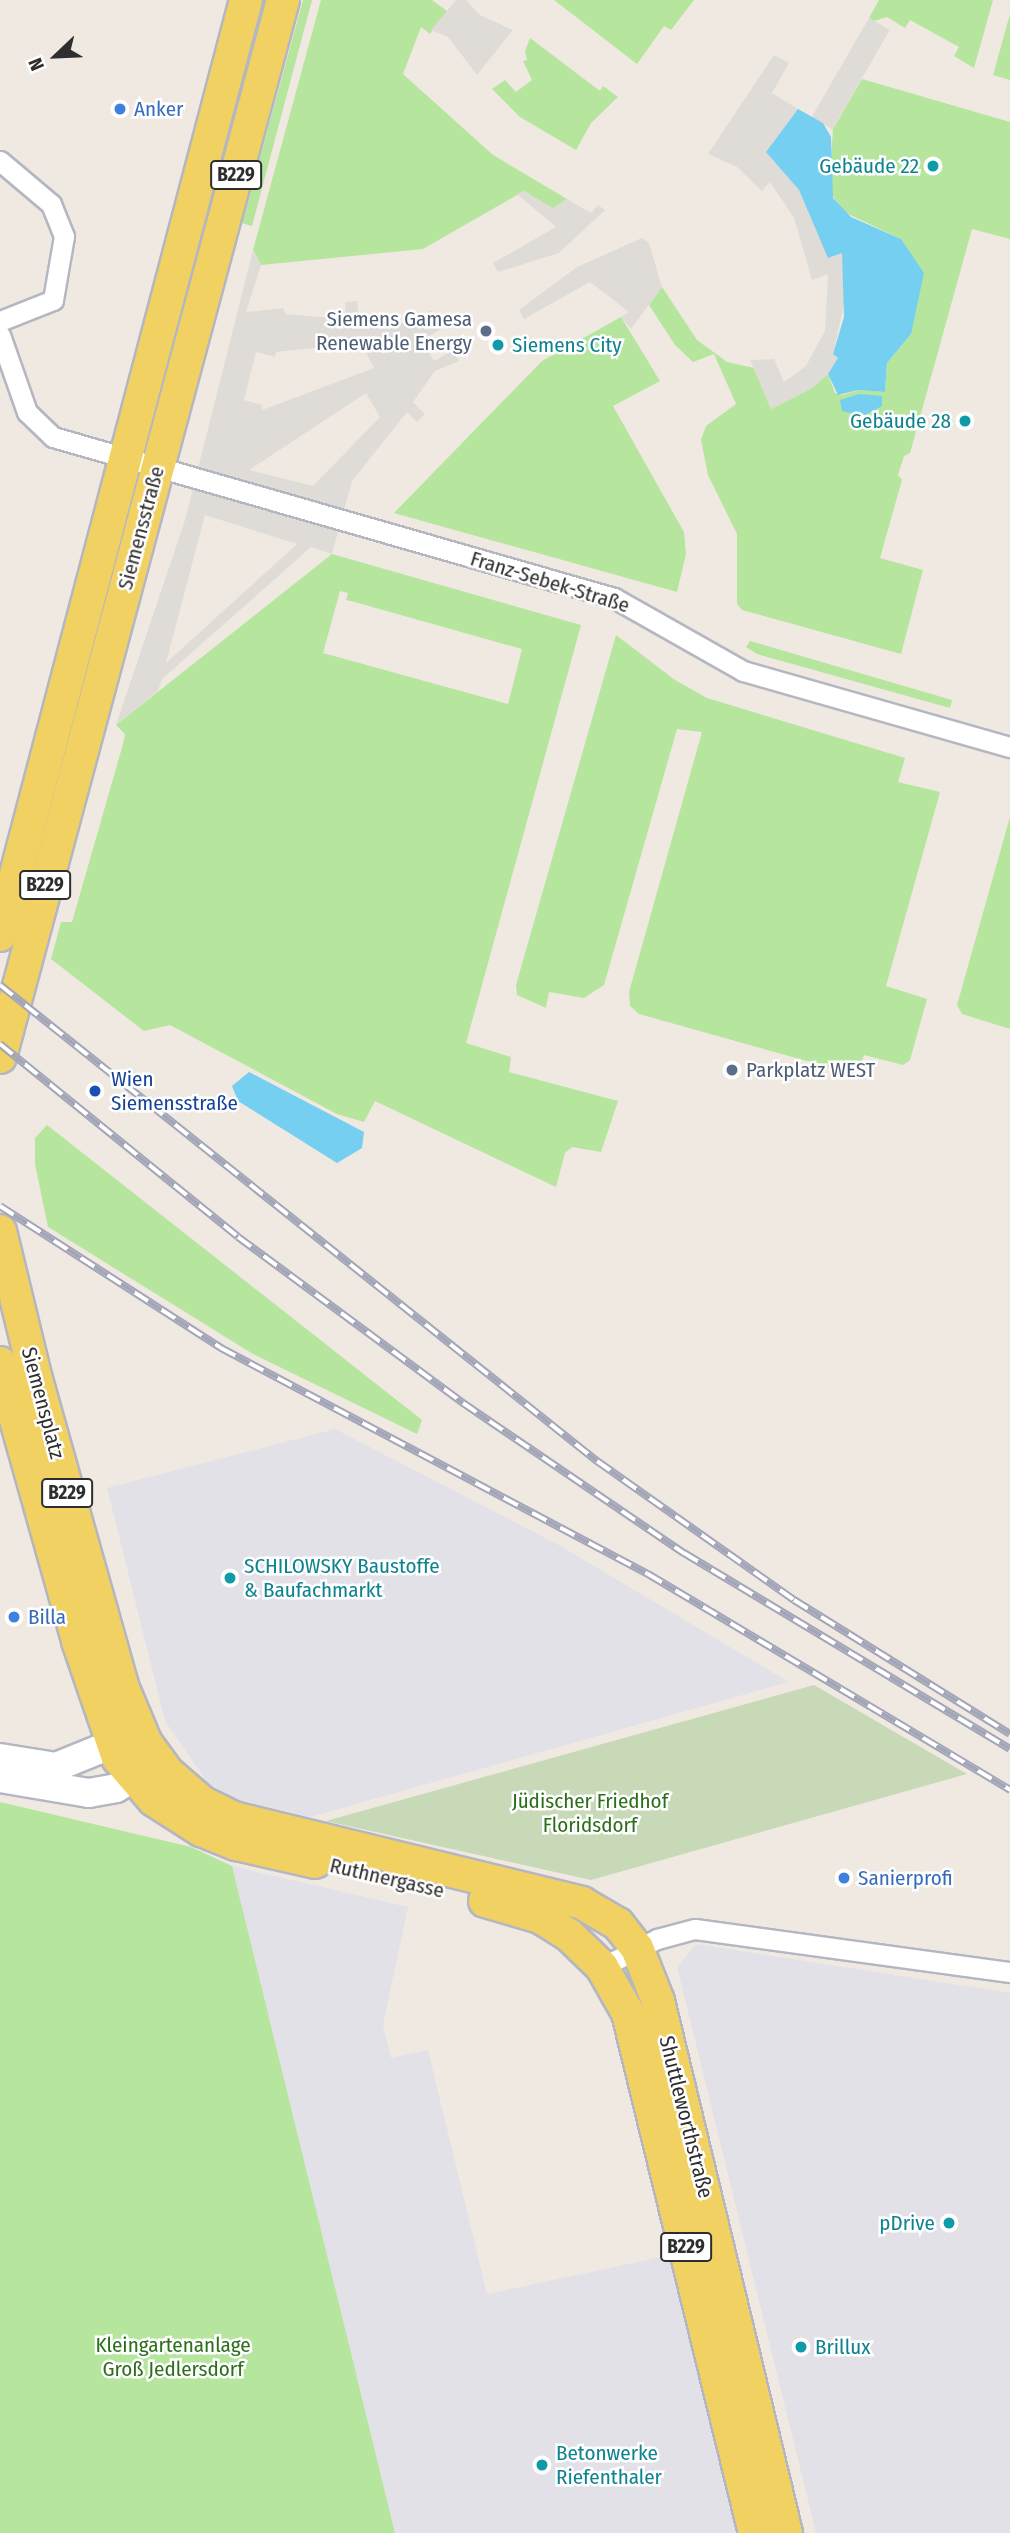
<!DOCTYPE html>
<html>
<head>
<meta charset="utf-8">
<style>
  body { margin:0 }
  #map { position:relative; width:1010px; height:2533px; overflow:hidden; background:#efe9e1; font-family:"Fira Sans Condensed",sans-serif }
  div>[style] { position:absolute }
  .industrial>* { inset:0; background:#e3e1e8 }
  .green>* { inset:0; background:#b6e59e }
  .cemetery>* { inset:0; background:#c8d9b8 }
  .plaza>* { inset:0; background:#dfdcd8; transform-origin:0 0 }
  .water>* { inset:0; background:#75cff0 }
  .roads { filter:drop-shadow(2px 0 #b4b7c1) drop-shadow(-2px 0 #b4b7c1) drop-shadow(0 2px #b4b7c1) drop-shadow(0 -2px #b4b7c1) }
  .street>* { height:19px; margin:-9.5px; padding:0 9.5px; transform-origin:9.5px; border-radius:9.5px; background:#fff }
  .secondary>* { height:28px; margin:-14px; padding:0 14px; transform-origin:14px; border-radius:14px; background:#fff }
  .primary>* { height:32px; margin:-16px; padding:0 16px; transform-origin:16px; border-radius:16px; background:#f2d163 }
  .rail>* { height:8px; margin-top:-4px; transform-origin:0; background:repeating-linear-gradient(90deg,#fff 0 16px,#a3a6b8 0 32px); box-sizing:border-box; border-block:2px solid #a3a6b8 }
  .dots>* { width:19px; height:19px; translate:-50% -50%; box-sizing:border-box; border:4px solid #fff; border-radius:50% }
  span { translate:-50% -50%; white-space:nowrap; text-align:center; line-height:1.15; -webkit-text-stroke:5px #fff; paint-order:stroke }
  .shield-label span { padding:2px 5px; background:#fff; border:2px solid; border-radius:5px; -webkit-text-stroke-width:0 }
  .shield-label { font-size:19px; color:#2e2e2e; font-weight:700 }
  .shop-label { font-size:21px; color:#366cbe }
  .left { translate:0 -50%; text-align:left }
  .culture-label { font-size:21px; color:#0d838f }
  .right { translate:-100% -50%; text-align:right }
  .service-label { font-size:21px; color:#4e5e75 }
  .street-label { font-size:21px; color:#2e2e2e }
  .transit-label { font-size:21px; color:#164399 }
  .park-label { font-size:21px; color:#2c6e1b }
  .north { position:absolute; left:21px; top:21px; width:70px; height:70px; -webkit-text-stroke:5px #fff; paint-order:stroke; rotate:247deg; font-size:19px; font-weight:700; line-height:28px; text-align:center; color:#2e2e2e }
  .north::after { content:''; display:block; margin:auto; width:24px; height:32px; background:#2e2e2e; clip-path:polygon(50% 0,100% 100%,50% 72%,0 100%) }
</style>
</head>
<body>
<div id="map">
  <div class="industrial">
    <i style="clip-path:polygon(335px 1429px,557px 1544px,789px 1682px,310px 1817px,232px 1798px,208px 1783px,165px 1721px,107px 1488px)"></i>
    <i style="clip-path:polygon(232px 1866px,408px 1907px,383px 2025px,391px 2058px,428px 2050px,487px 2294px,676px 2254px,741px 2533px,395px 2533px)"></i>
    <i style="clip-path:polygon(696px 1944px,1010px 1993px,1010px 2533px,816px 2533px,677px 1967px)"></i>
  </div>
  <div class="green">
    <i style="clip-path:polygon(303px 0,312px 0,252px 226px,238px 222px,243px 197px,249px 198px)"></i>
    <i style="clip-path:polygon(321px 0,432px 0,447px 11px,430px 34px,421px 27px,403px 74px,493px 155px,567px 199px,553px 209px,524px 191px,423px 249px,261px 265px,253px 250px)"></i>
    <i style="clip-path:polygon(554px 0,694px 0,671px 30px,664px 26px,637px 64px)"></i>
    <i style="clip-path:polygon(879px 0,993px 0,974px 68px,954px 56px,959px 47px,910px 20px,905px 28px,887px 17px,874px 21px,869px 18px)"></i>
    <i style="clip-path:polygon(1010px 14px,1010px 80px,993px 75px)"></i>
    <i style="clip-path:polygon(530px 38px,600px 91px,603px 86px,618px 97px,591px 123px,576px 150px,520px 117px,492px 89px,505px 80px,516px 92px,532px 80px,523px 61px,527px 60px,525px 51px)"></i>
    <i style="clip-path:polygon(862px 79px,1010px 122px,1010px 239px,972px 229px,910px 453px,904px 456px,898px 475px,902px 480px,880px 558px,923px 570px,901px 654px,742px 610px,737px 604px,737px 534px,708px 475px,701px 440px,706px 426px,736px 404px,714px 354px,693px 362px,675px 345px,649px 305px,662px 287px,697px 340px,727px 362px,754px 368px,771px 409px,812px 388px,828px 374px,835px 393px,842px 395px,859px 390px,885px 392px,887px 363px,911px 334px,901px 239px,844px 212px,829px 191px,833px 129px)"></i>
    <i style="clip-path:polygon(621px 317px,660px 381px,613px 406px,684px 532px,686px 554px,677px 592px,394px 513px,542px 361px)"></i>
    <i style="clip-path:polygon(evenodd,332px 554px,581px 625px,466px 1043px,511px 1057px,509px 1072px,618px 1101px,601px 1152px,572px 1147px,565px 1153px,556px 1187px,375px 1101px,364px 1122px,337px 1114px,170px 1025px,144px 1031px,51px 959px,61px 922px,72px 922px,123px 744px,125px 734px,116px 725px,332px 554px,340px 591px,348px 593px,346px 600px,351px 601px,522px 649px,508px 704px,323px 653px,340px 591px)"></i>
    <i style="clip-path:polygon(616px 635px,675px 680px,707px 698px,905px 758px,898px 782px,940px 792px,886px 986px,927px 999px,910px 1060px,903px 1065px,864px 1055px,857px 1075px,639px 1014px,630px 1006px,629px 992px,702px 732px,677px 729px,604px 985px,584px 998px,549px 992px,546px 1008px,517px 995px,516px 985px)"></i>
    <i style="clip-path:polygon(750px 641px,952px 700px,950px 708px,757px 654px,746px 647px)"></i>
    <i style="clip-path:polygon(1010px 817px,1010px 1029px,962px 1014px,957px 1005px)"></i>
    <i style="clip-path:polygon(47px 1125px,422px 1420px,417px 1434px,253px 1354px,48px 1227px,35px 1164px,35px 1138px)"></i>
    <i style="clip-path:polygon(0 1802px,191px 1847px,232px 1866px,395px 2533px,0 2533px)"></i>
  </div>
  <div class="cemetery">
    <i style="clip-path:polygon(814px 1685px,967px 1774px,591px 1880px,326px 1821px)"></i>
  </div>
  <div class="plaza">
    <i style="clip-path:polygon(456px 0,466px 0,480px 15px,513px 30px,477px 75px,448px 37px,431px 30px)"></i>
    <i style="left:869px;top:18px;width:24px;height:115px;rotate:30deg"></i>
    <i style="clip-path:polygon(774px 55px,789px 63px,772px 93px,798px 109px,766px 152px,799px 190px,828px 257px,842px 252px,846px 295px,833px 354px,839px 358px,828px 374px,812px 388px,771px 409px,750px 360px,774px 359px,784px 382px,806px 366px,825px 331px,828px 274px,812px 280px,794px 218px,770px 182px,762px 191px,737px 167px,708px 154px)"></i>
    <i style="clip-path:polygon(524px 191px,553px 208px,567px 199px,591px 213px,598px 205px,605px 210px,559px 253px,498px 272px,493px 263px,556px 227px,517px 194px)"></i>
    <i style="clip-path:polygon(642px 238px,649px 243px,662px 287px,631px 329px,621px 317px,629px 312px,590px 282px,524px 319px,519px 310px,577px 267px)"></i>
    <i style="clip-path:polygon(evenodd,253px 250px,261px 265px,246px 312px,283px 308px,286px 314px,346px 319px,345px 302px,357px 301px,359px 320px,407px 323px,431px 310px,441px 329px,422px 340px,434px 361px,453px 350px,459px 361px,435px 371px,413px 402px,425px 414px,417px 422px,407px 412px,352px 481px,332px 554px,311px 547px,162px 679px,158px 691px,116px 725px,185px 520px,253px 250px,361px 343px,374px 368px,262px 410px,262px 405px,244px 400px,256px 352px,275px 357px,276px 352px,361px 343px,253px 250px,366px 393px,380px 417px,313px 486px,249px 470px,366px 393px,253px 250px,205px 515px,297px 544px,166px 663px,205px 515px)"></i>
  </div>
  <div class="water">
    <i style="clip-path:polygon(798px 109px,823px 123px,831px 137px,833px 198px,851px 217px,901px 239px,924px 273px,911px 334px,887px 363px,885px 392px,858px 390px,838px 395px,828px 374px,838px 358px,833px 354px,844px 317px,842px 253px,828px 258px,799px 190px,766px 152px)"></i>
    <i style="clip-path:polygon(859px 394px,882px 396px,882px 406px,863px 416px,842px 411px,840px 400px)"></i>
    <i style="clip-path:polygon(249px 1072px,364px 1132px,362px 1148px,337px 1163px,238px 1101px,232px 1086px)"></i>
  </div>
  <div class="roads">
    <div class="street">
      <i style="left:0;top:161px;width:67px;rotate:40.1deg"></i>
      <i style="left:51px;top:204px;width:35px;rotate:68deg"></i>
      <i style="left:64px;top:236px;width:65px;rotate:99.8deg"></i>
      <i style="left:53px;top:300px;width:57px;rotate:158.4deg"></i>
      <i style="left:0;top:335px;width:82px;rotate:70.7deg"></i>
      <i style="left:27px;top:412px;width:36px;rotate:44deg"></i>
      <i style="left:53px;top:437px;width:584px;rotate:16.01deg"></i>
      <i style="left:614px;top:598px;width:148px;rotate:29.5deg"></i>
      <i style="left:743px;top:671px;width:278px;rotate:15.9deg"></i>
      <i style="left:602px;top:1967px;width:62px;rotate:-27deg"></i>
      <i style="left:657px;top:1939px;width:39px;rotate:-15deg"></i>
      <i style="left:695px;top:1929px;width:318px;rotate:7.8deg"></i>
    </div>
    <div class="secondary">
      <i style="left:0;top:1758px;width:57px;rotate:9.1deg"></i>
      <i style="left:56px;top:1767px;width:85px;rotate:-22.1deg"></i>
      <i style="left:0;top:1778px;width:90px;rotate:9.6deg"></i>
      <i style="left:89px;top:1793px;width:27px;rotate:-10deg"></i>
      <i style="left:116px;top:1788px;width:44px;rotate:-31.9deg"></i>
    </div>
    <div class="primary">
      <i style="left:0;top:935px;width:967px;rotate:-75.26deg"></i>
      <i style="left:0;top:1057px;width:1094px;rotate:-75.01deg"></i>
      <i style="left:0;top:1231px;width:145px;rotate:76.4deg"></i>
      <i style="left:34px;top:1372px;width:326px;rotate:74.3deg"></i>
      <i style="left:122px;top:1686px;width:62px;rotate:67.2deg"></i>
      <i style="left:146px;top:1743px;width:34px;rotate:54deg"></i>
      <i style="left:166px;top:1771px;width:49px;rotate:40.9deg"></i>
      <i style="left:203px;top:1803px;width:34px;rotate:26deg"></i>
      <i style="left:234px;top:1818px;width:358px;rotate:13.7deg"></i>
      <i style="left:582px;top:1903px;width:42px;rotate:30.3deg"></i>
      <i style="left:618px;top:1924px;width:31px;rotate:52deg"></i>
      <i style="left:637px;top:1948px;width:57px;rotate:68.4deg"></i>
      <i style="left:658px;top:2001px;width:547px;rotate:76.47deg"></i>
      <i style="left:0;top:1363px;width:289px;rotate:74.3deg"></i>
      <i style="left:78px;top:1641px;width:124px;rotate:71.1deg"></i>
      <i style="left:118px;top:1758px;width:55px;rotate:49.4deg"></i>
      <i style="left:154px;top:1800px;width:56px;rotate:32.6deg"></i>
      <i style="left:201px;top:1830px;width:38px;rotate:22deg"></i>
      <i style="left:236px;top:1844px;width:81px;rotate:12.8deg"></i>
      <i style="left:485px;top:1901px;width:57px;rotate:16.2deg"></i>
      <i style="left:540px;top:1917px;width:34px;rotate:32deg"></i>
      <i style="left:569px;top:1935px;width:46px;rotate:44.1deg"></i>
      <i style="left:602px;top:1967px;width:53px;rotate:60.5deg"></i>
      <i style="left:628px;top:2013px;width:535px;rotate:76.28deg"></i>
    </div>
  </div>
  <div class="rail">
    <i style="left:0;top:985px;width:764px;rotate:38.57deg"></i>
    <i style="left:597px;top:1461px;width:241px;rotate:35.2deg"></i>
    <i style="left:794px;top:1600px;width:254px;rotate:31.8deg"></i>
    <i style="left:0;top:1044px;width:306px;rotate:39deg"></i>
    <i style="left:238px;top:1237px;width:280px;rotate:36.4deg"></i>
    <i style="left:463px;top:1403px;width:267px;rotate:34.2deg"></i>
    <i style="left:684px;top:1553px;width:380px;rotate:31deg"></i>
    <i style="left:0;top:1206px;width:263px;rotate:32.7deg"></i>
    <i style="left:221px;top:1348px;width:483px;rotate:27.9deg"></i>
    <i style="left:648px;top:1574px;width:422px;rotate:30.8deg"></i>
  </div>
  <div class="dots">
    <i style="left:120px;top:109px;background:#3f7fe0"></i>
    <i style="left:933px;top:166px;background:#0f9aa8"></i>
    <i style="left:486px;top:331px;background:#5c6f8a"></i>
    <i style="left:498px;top:345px;background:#0f9aa8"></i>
    <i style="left:965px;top:421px;background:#0f9aa8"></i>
    <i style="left:732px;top:1070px;background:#5c6f8a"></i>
    <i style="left:95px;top:1091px;background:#1a4fb4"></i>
    <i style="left:230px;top:1578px;background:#0f9aa8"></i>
    <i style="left:14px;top:1617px;background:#3f7fe0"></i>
    <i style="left:844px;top:1878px;background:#3f7fe0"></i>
    <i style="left:949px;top:2223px;background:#0f9aa8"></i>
    <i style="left:801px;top:2347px;background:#0f9aa8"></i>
    <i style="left:542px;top:2465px;background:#0f9aa8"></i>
  </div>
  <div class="shield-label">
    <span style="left:236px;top:175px">B229</span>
    <span style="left:45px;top:885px">B229</span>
    <span style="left:67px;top:1493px">B229</span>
    <span style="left:686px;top:2247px">B229</span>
  </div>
  <div class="shop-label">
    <span class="left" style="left:134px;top:109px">Anker</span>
    <span class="left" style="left:28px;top:1617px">Billa</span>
    <span class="left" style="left:858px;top:1878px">Sanierprofi</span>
  </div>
  <div class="culture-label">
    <span class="right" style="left:919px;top:166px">Gebäude 22</span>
    <span class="left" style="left:512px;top:345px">Siemens City</span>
    <span class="right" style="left:951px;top:421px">Gebäude 28</span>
    <span class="left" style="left:244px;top:1578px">SCHILOWSKY Baustoffe<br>&amp; Baufachmarkt</span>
    <span class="right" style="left:935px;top:2223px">pDrive</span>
    <span class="left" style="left:815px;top:2347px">Brillux</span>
    <span class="left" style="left:556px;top:2465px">Betonwerke<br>Riefenthaler</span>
  </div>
  <div class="service-label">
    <span class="right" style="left:472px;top:331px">Siemens Gamesa<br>Renewable Energy</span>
    <span class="left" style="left:746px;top:1070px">Parkplatz WEST</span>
  </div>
  <div class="street-label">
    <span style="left:141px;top:528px;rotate:-75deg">Siemensstraße</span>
    <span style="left:550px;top:582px;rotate:17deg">Franz-Sebek-Straße</span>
    <span style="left:43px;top:1403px;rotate:75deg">Siemensplatz</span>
    <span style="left:387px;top:1878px;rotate:13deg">Ruthnergasse</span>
    <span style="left:686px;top:2117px;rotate:76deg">Shuttleworthstraße</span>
  </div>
  <div class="transit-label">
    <span class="left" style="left:111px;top:1091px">Wien<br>Siemensstraße</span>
  </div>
  <div class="park-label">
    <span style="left:590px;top:1813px">Jüdischer Friedhof<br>Floridsdorf</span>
    <span style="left:173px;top:2357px">Kleingartenanlage<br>Groß Jedlersdorf</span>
  </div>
  <div class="north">N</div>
</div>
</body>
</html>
